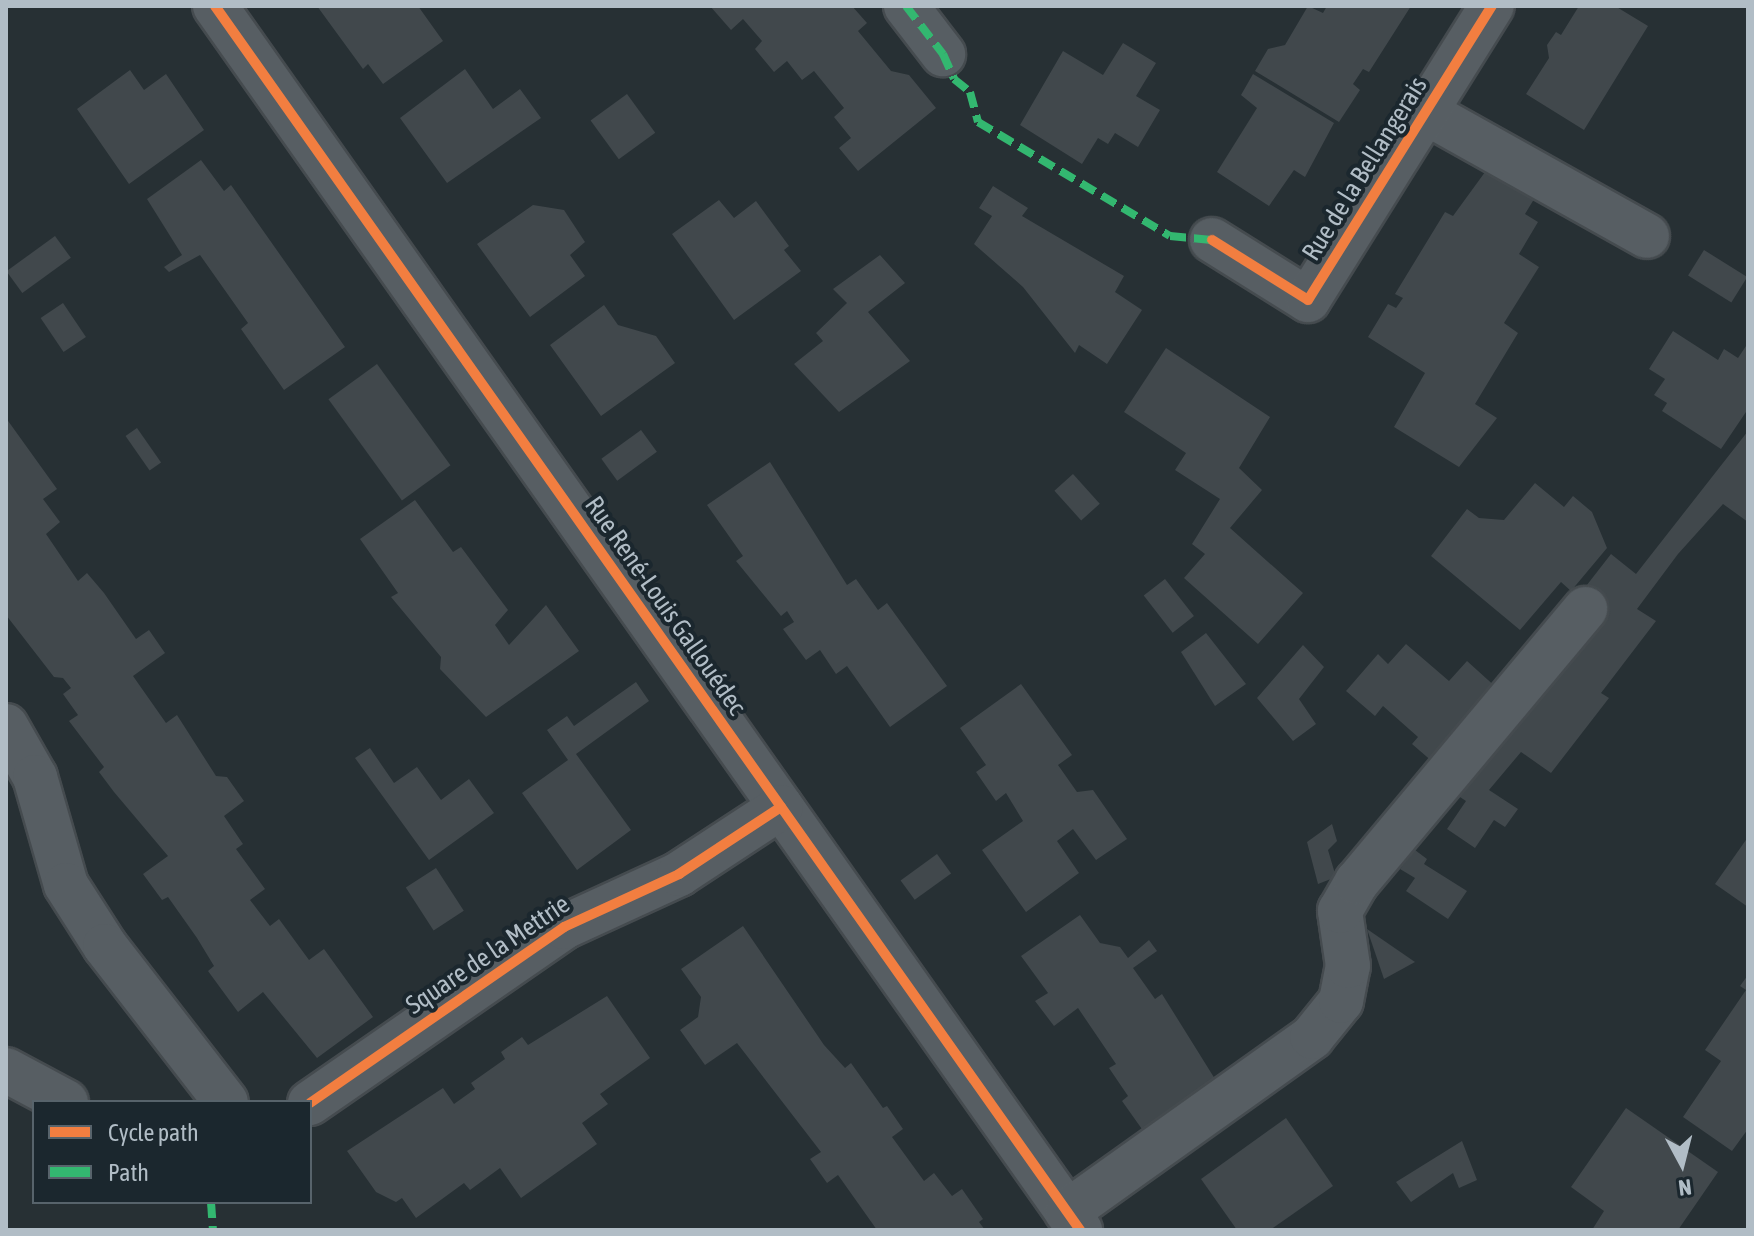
<!DOCTYPE html>
<html>
<head>
<meta charset="utf-8">
<style>
  body { margin:0 }
  #map { position:relative; width:1754px; height:1236px; overflow:hidden; background:#273034; font-family:"Asap Condensed",sans-serif }
  div>[style] { position:absolute }
  .building>* { inset:0; background:#41484c; transform-origin:0 0 }
  .roads { filter:drop-shadow(2px 0 #454b4f) drop-shadow(-2px 0 #454b4f) drop-shadow(0 2px #454b4f) drop-shadow(0 -2px #454b4f) }
  .minor>* { height:44px; margin:-22px; padding:0 22px; transform-origin:22px; border-radius:22px; background:#575e63 }
  .quiet>* { height:8px; margin-top:-4px; transform-origin:0; background:repeating-linear-gradient(90deg,#33b770 0 16px,transparent 0 24px) }
  .cycleway>* { height:10px; margin:-5px; padding:0 5px; transform-origin:5px; border-radius:5px; background:#f27e40 }
  span { translate:-50% -50%; white-space:nowrap; text-align:center; line-height:1.15; -webkit-text-stroke:8px #1b272e; paint-order:stroke }
  .street-label { font-size:26px; color:#b1bdc6 }
  .frame { position:absolute; inset:0; border:8px solid #b1bdc6; pointer-events:none }
  .legend { position:absolute; left:32px; top:1100px; width:280px; height:104px; box-sizing:border-box; background:#1b272e; border:2px solid #57636b; margin:0; padding:10px 14px; list-style:none; font-size:24px; color:#b1bdc6 }
  .legend li { display:flex; align-items:center; gap:16px; height:40px }
  .legend b { width:40px; border:2px solid #57636b }
  .north { position:absolute; left:1642px; top:1124px; width:80px; height:80px; -webkit-text-stroke:6px #1b272e; paint-order:stroke; rotate:173deg; font-size:22px; font-weight:700; line-height:32px; text-align:center; color:#b1bdc6 }
  .north::after { content:''; display:block; margin:auto; width:28px; height:36px; background:#b1bdc6; clip-path:polygon(50% 0,100% 100%,50% 72%,0 100%) }
</style>
</head>
<body>
<div id="map">
  <div class="building">
    <i style="clip-path:polygon(317px 6px,418px 6px,443px 41px,383px 84px,368px 64px,363px 69px)"></i>
    <i style="clip-path:polygon(710px 6px,852px 6px,867px 23px,858px 31px,891px 71px,909px 75px,936px 108px,858px 171px,839px 148px,851px 138px,834px 117px,844px 108px,814px 71px,802px 80px,787px 61px,774px 72px,755px 49px,762px 41px,743px 19px,731px 30px)"></i>
    <i style="clip-path:polygon(1308px 6px,1323px 13px,1327px 6px,1411px 6px,1369px 72px,1363px 69px,1353px 84px,1360px 90px,1339px 122px,1255px 71px,1268px 49px,1285px 45px)"></i>
    <i style="clip-path:polygon(1579px 6px,1615px 6px,1648px 26px,1584px 130px,1526px 94px,1549px 58px,1547px 45px,1556px 32px,1561px 35px)"></i>
    <i style="clip-path:polygon(1123px 43px,1156px 63px,1136px 96px,1160px 110px,1138px 147px,1115px 133px,1108px 144px,1098px 138px,1082px 164px,1020px 125px,1063px 51px,1103px 75px)"></i>
    <i style="clip-path:polygon(465px 69px,493px 109px,520px 89px,541px 118px,447px 183px,400px 118px)"></i>
    <i style="clip-path:polygon(130px 70px,144px 90px,166px 74px,204px 130px,129px 184px,77px 109px)"></i>
    <i style="clip-path:polygon(1253px 74px,1334px 123px,1305px 177px,1294px 170px,1269px 206px,1217px 172px,1257px 108px,1241px 95px)"></i>
    <i style="left:627px;top:94px;width:48px;height:45px;rotate:54deg"></i>
    <i style="clip-path:polygon(1496px 157px,1542px 186px,1525px 214px,1538px 222px,1519px 254px,1539px 267px,1504px 323px,1518px 333px,1475px 404px,1497px 418px,1459px 467px,1394px 427px,1425px 373px,1368px 337px,1388px 304px,1396px 308px,1403px 298px,1395px 294px,1445px 212px,1453px 216px)"></i>
    <i style="clip-path:polygon(201px 160px,224px 191px,231px 185px,345px 347px,284px 390px,241px 329px,248px 323px,200px 255px,169px 272px,164px 267px,182px 255px,147px 199px)"></i>
    <i style="clip-path:polygon(993px 186px,1028px 208px,1022px 216px,1124px 276px,1115px 292px,1142px 310px,1107px 364px,1079px 345px,1075px 353px,1023px 287px,974px 244px,992px 216px,979px 208px)"></i>
    <i style="clip-path:polygon(719px 200px,734px 218px,756px 201px,789px 246px,784px 250px,801px 271px,734px 320px,672px 234px)"></i>
    <i style="clip-path:polygon(533px 205px,564px 210px,585px 242px,570px 255px,585px 276px,530px 317px,477px 244px)"></i>
    <i style="left:55px;top:236px;width:27px;height:60px;rotate:54deg"></i>
    <i style="left:1704px;top:250px;width:51px;height:30px;rotate:32deg"></i>
    <i style="clip-path:polygon(880px 255px,905px 283px,868px 312px,910px 361px,839px 412px,794px 364px,823px 341px,816px 333px,847px 303px,833px 289px)"></i>
    <i style="left:63px;top:303px;width:41px;height:27px;rotate:56deg"></i>
    <i style="clip-path:polygon(604px 305px,618px 325px,656px 336px,675px 363px,601px 416px,550px 345px)"></i>
    <i style="clip-path:polygon(1673px 331px,1718px 360px,1724px 349px,1738px 358px,1748px 343px,1748px 409px,1721px 449px,1662px 411px,1667px 403px,1654px 395px,1665px 379px,1649px 369px)"></i>
    <i style="clip-path:polygon(1166px 348px,1270px 417px,1239px 468px,1262px 490px,1230px 528px,1303px 593px,1258px 644px,1184px 578px,1205px 554px,1192px 544px,1220px 499px,1175px 470px,1186px 453px,1124px 412px)"></i>
    <i style="left:377px;top:364px;width:125px;height:60px;rotate:54deg"></i>
    <i style="clip-path:polygon(6px 418px,57px 489px,43px 499px,60px 522px,46px 534px,78px 581px,87px 573px,104px 593px,136px 639px,149px 630px,165px 653px,133px 676px,166px 723px,177px 715px,216px 776px,227px 777px,244px 801px,224px 816px,243px 844px,236px 849px,265px 889px,250px 900px,270px 926px,279px 919px,309px 960px,324px 949px,373px 1017px,317px 1058px,263px 992px,238px 1012px,208px 971px,214px 966px,197px 938px,168px 897px,162px 900px,143px 874px,168px 856px,114px 792px,99px 772px,104px 767px,69px 721px,78px 715px,63px 694px,71px 688px,63px 678px,54px 677px,6px 615px)"></i>
    <i style="left:137px;top:428px;width:42px;height:14px;rotate:55deg"></i>
    <i style="left:641px;top:430px;width:27px;height:49px;rotate:54deg"></i>
    <i style="clip-path:polygon(1748px 431px,1748px 522px,1723px 504px,1678px 554px,1637px 609px,1656px 621px,1601px 693px,1609px 698px,1551px 773px,1521px 752px,1489px 790px,1518px 809px,1505px 827px,1494px 820px,1475px 848px,1447px 829px,1466px 801px,1457px 795px,1607px 611px,1583px 590px,1611px 554px,1636px 574px)"></i>
    <i style="clip-path:polygon(770px 462px,847px 585px,856px 579px,878px 610px,887px 603px,947px 686px,890px 727px,847px 666px,836px 674px,820px 650px,806px 660px,783px 629px,794px 622px,787px 611px,781px 616px,736px 561px,743px 556px,707px 505px)"></i>
    <i style="left:1073px;top:474px;width:40px;height:25px;rotate:48deg"></i>
    <i style="clip-path:polygon(1535px 483px,1564px 507px,1573px 496px,1592px 512px,1607px 548px,1571px 591px,1561px 582px,1520px 630px,1431px 556px,1467px 509px,1479px 518px,1504px 520px)"></i>
    <i style="clip-path:polygon(415px 500px,453px 552px,461px 547px,508px 610px,495px 625px,509px 645px,546px 605px,579px 651px,486px 717px,440px 669px,441px 657px,391px 597px,398px 593px,360px 539px)"></i>
    <i style="left:1165px;top:579px;width:47px;height:27px;rotate:52deg"></i>
    <i style="clip-path:polygon(1206px 633px,1246px 684px,1215px 706px,1181px 652px)"></i>
    <i style="clip-path:polygon(1406px 644px,1449px 681px,1467px 661px,1498px 689px,1434px 763px,1412px 744px,1418px 737px,1383px 706px,1375px 716px,1346px 691px,1378px 654px,1388px 664px)"></i>
    <i style="clip-path:polygon(1303px 645px,1324px 667px,1299px 699px,1316px 724px,1293px 741px,1257px 698px)"></i>
    <i style="clip-path:polygon(636px 682px,649px 701px,576px 754px,631px 830px,577px 870px,522px 793px,568px 760px,547px 730px,567px 716px,574px 726px)"></i>
    <i style="clip-path:polygon(1021px 684px,1072px 755px,1058px 765px,1077px 792px,1093px 790px,1127px 839px,1096px 860px,1073px 829px,1057px 841px,1079px 873px,1026px 912px,982px 850px,1023px 821px,1006px 793px,996px 801px,976px 772px,986px 765px,960px 728px)"></i>
    <i style="clip-path:polygon(370px 748px,394px 783px,417px 767px,441px 800px,469px 779px,494px 813px,429px 860px,355px 758px)"></i>
    <i style="clip-path:polygon(1332px 824px,1337px 841px,1328px 850px,1336px 877px,1318px 884px,1307px 842px)"></i>
    <i style="clip-path:polygon(1748px 837px,1748px 907px,1715px 884px)"></i>
    <i style="clip-path:polygon(1415px 850px,1427px 859px,1424px 864px,1467px 891px,1448px 919px,1406px 891px,1415px 878px,1400px 869px)"></i>
    <i style="left:937px;top:854px;width:24px;height:45px;rotate:54deg"></i>
    <i style="left:436px;top:868px;width:51px;height:36px;rotate:57deg"></i>
    <i style="clip-path:polygon(1080px 915px,1100px 943px,1120px 947px,1128px 958px,1149px 940px,1157px 951px,1133px 968px,1155px 999px,1162px 994px,1215px 1079px,1144px 1132px,1122px 1101px,1128px 1096px,1109px 1068px,1116px 1064px,1078px 1008px,1054px 1026px,1035px 1001px,1048px 993px,1021px 956px)"></i>
    <i style="clip-path:polygon(743px 926px,824px 1045px,845px 1068px,851px 1063px,883px 1108px,887px 1106px,903px 1129px,892px 1137px,924px 1181px,934px 1173px,952px 1196px,962px 1189px,983px 1219px,979px 1222px,985px 1230px,877px 1230px,838px 1175px,827px 1183px,810px 1159px,821px 1152px,737px 1043px,705px 1065px,680px 1030px,698px 1017px,701px 997px,681px 969px)"></i>
    <i style="clip-path:polygon(1367px 929px,1415px 962px,1384px 979px)"></i>
    <i style="clip-path:polygon(1748px 975px,1748px 1129px,1732px 1151px,1683px 1117px,1721px 1061px,1705px 1050px,1746px 990px,1740px 986px)"></i>
    <i style="clip-path:polygon(607px 996px,650px 1058px,600px 1094px,608px 1104px,582px 1123px,597px 1144px,521px 1198px,500px 1168px,470px 1190px,464px 1183px,416px 1218px,402px 1198px,396px 1202px,376px 1192px,347px 1151px,443px 1088px,454px 1104px,475px 1089px,471px 1083px,505px 1059px,501px 1052px,522px 1037px,528px 1045px)"></i>
    <i style="clip-path:polygon(1626px 1108px,1718px 1172px,1678px 1230px,1592px 1230px,1604px 1211px,1571px 1187px)"></i>
    <i style="clip-path:polygon(1286px 1118px,1333px 1186px,1270px 1230px,1237px 1230px,1201px 1179px)"></i>
    <i style="clip-path:polygon(1462px 1141px,1477px 1180px,1459px 1188px,1453px 1173px,1411px 1202px,1396px 1182px)"></i>
  </div>
  <div class="roads">
    <div class="minor">
      <i style="left:215px;top:6px;width:1499px;rotate:54.75deg"></i>
      <i style="left:906px;top:6px;width:61px;rotate:52.4deg"></i>
      <i style="left:1427px;top:113px;width:252px;rotate:29.2deg"></i>
      <i style="left:1212px;top:240px;width:113px;rotate:32deg"></i>
      <i style="left:1308px;top:300px;width:347px;rotate:-58deg"></i>
      <i style="left:6px;top:726px;width:59px;rotate:60.4deg"></i>
      <i style="left:35px;top:777px;width:112px;rotate:74deg"></i>
      <i style="left:66px;top:885px;width:72px;rotate:57.4deg"></i>
      <i style="left:105px;top:946px;width:197px;rotate:52.2deg"></i>
      <i style="left:6px;top:1070px;width:68px;rotate:28.1deg"></i>
      <i style="left:310px;top:1103px;width:309px;rotate:-34.7deg"></i>
      <i style="left:564px;top:927px;width:127px;rotate:-24.7deg"></i>
      <i style="left:679px;top:874px;width:122px;rotate:-33.3deg"></i>
      <i style="left:1067px;top:1212px;width:301px;rotate:-35.5deg"></i>
      <i style="left:1312px;top:1037px;width:46px;rotate:-51.1deg"></i>
      <i style="left:1341px;top:1001px;width:36px;rotate:-79deg"></i>
      <i style="left:1348px;top:966px;width:56px;rotate:-98.3deg"></i>
      <i style="left:1340px;top:911px;width:34px;rotate:-60deg"></i>
      <i style="left:1357px;top:882px;width:356px;rotate:-50.1deg"></i>
    </div>
  </div>
  <div class="quiet">
    <i style="left:906px;top:6px;width:61px;rotate:52.4deg"></i>
    <i style="left:943px;top:54px;width:27px;rotate:66deg"></i>
    <i style="left:954px;top:79px;width:21px;rotate:39deg"></i>
    <i style="left:970px;top:92px;width:31px;rotate:75deg"></i>
    <i style="left:978px;top:122px;width:223px;rotate:30.7deg"></i>
    <i style="left:1170px;top:236px;width:42px;rotate:5.4deg"></i>
    <i style="left:211px;top:1202px;width:28px;rotate:86deg"></i>
  </div>
  <div class="cycleway">
    <i style="left:215px;top:6px;width:1499px;rotate:54.75deg"></i>
    <i style="left:1212px;top:240px;width:113px;rotate:32deg"></i>
    <i style="left:1308px;top:300px;width:347px;rotate:-58deg"></i>
    <i style="left:310px;top:1103px;width:309px;rotate:-34.7deg"></i>
    <i style="left:564px;top:927px;width:127px;rotate:-24.7deg"></i>
    <i style="left:679px;top:874px;width:122px;rotate:-33.3deg"></i>
  </div>
  <div class="street-label">
    <span style="left:1365px;top:169px;rotate:-58deg">Rue de la Bellangerais</span>
    <span style="left:665px;top:606px;rotate:55deg">Rue René-Louis Gallouédec</span>
    <span style="left:488px;top:955px;rotate:-34deg">Square de la Mettrie</span>
  </div>
  <div class="frame"></div>
  <ul class="legend">
  <li><b style="height:10px;background:#f27e40"></b>Cycle path</li>
  <li><b style="height:10px;background:#33b770"></b>Path</li>
  </ul>
  <div class="north">N</div>
</div>
</body>
</html>
